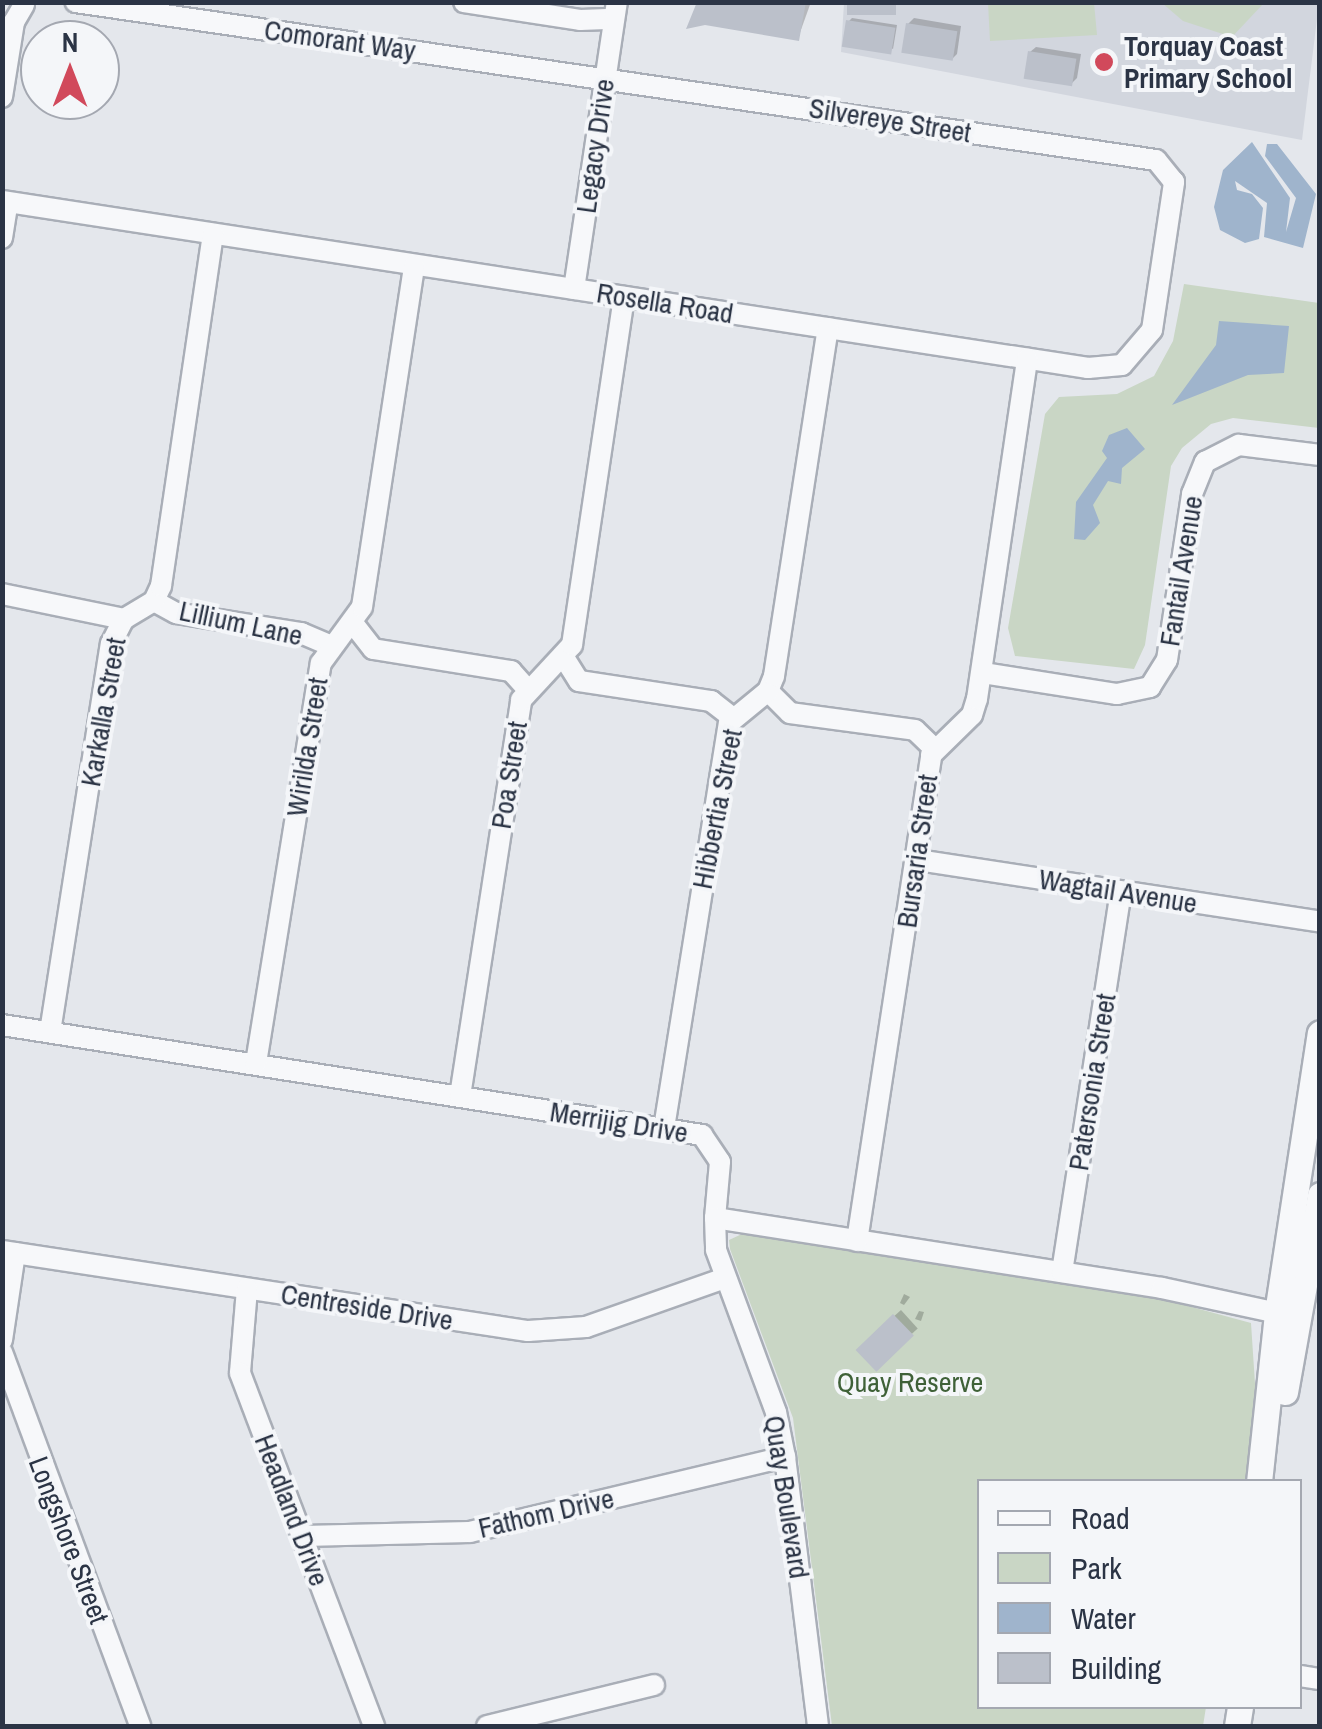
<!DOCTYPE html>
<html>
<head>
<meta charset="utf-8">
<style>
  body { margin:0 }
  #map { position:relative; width:1322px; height:1729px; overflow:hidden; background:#e4e7ec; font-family:"Archivo Narrow",sans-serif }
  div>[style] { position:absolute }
  .built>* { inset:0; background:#d2d6de }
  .green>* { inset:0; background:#c9d6c5 }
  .water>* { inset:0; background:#9fb4cc }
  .shadow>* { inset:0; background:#0003; transform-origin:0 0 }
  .building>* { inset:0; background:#bbc0ca; transform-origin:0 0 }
  .roads { filter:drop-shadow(2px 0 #a9aeb7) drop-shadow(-2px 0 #a9aeb7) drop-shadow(0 2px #a9aeb7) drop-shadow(0 -2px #a9aeb7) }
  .minor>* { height:20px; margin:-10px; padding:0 10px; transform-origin:10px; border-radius:10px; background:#f7f8fa }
  .tertiary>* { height:25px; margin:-12.5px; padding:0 12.5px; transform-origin:12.5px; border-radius:12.5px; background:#f7f8fa }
  .dots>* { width:28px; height:28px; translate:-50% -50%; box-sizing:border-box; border:5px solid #f4f6f9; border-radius:50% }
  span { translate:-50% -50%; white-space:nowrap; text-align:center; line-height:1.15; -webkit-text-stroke:8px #f4f6f9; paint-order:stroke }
  .street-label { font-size:28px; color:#2b3445 }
  .poi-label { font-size:28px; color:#2b3445; font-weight:700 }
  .left { translate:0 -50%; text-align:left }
  .park-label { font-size:28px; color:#3f6138 }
  .frame { position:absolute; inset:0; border:5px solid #2b3445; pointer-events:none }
  .legend { position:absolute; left:977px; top:1479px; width:325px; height:230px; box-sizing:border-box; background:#f4f6f9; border:2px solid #a4a8b1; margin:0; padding:12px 18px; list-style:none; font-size:30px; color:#2b3445 }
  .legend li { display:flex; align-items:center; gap:20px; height:50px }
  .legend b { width:50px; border:2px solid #a4a8b1 }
  .north { position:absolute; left:20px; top:20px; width:100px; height:100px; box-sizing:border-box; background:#f4f6f9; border:2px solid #a4a8b1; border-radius:50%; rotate:0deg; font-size:28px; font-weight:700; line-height:40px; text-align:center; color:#2b3445 }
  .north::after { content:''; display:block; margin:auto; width:35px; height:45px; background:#d1495b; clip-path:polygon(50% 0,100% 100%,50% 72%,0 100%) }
</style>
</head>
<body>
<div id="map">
  <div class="built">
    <i style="clip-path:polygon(844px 3px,1319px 3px,1302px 140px,841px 52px)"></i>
  </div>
  <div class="green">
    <i style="clip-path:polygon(988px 3px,1094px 3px,1097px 35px,990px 41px)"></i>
    <i style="clip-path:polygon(1162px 3px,1264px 3px,1232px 37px,1183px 21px)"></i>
    <i style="clip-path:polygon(1184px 284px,1319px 303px,1319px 428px,1233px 418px,1211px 424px,1182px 448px,1171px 466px,1145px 645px,1134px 669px,1015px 656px,1008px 628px,1045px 414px,1059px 397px,1117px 394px,1154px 376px,1173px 341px)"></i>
    <i style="clip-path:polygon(742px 1234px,1151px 1296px,1251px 1323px,1257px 1414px,1248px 1481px,979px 1482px,979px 1706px,1206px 1707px,1203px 1726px,832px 1726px,793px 1418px,730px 1249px,729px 1240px)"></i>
  </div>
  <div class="water">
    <i style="clip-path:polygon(1252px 142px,1290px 198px,1286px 232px,1296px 198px,1265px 156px,1267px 144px,1277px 144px,1316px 194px,1303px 248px,1264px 237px,1267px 203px,1235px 181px,1237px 190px,1252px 194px,1263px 208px,1259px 239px,1245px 243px,1220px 230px,1214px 207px,1223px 170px)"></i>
    <i style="clip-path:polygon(1219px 321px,1289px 326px,1284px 373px,1248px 375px,1172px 405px,1216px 345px)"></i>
    <i style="clip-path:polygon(1127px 428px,1145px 449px,1122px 468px,1121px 484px,1108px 481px,1093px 505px,1100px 523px,1085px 540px,1074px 539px,1076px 502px,1107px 458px,1102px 451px,1109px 435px)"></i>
  </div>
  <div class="shadow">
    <i style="clip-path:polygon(700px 2px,811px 2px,798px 38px)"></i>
    <i style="clip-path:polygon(852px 18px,897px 25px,893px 49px,848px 22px)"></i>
    <i style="clip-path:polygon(914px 18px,961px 26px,957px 54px,951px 60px,908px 24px)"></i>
    <i style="clip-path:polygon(1036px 47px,1081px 54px,1077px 78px,1071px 84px,1030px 52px)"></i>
    <i style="clip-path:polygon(904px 1294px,910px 1297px,904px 1305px,900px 1303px)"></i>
    <i style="left:901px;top:1310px;width:25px;height:58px;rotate:48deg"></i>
    <i style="clip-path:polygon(919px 1311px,924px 1312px,921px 1321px,915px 1319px)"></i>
  </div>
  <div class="building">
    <i style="clip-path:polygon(697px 2px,806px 2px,799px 41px,705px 25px,686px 29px)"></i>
    <i style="left:847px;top:2px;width:49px;height:13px"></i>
    <i style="left:846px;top:20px;width:50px;height:27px;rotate:9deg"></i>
    <i style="left:906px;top:23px;width:52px;height:30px;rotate:9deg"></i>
    <i style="left:1028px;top:51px;width:49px;height:28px;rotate:9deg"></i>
    <i style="left:893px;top:1314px;width:30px;height:52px;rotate:46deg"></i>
  </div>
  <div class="roads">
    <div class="minor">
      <i style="left:464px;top:2px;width:117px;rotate:8.8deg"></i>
      <i style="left:580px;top:20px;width:34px;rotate:-2deg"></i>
      <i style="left:2px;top:97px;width:76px;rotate:-80.9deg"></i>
      <i style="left:14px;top:22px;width:20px;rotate:-60deg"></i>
      <i style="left:2px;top:201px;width:1099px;rotate:8.74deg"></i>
      <i style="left:1088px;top:368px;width:34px;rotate:-5deg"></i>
      <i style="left:1122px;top:365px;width:46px;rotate:-49.4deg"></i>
      <i style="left:1152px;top:330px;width:150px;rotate:-81.5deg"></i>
      <i style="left:1174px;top:182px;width:28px;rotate:-129deg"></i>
      <i style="left:1156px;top:160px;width:1092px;rotate:-171.68deg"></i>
      <i style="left:2px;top:238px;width:36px;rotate:-81deg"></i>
      <i style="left:574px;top:289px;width:290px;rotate:-81.5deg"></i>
      <i style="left:2px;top:594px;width:125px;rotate:11.6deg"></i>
      <i style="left:154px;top:601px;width:25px;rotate:29deg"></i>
      <i style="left:176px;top:613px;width:127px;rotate:9.1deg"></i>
      <i style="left:301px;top:633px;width:30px;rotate:23deg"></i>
      <i style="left:352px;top:622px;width:34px;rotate:52deg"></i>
      <i style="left:373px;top:649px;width:140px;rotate:9.1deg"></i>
      <i style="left:511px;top:671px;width:24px;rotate:48deg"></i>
      <i style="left:565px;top:659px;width:26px;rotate:58deg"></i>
      <i style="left:579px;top:681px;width:134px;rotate:8.6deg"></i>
      <i style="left:711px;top:701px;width:28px;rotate:38deg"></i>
      <i style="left:983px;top:673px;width:136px;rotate:8.9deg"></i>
      <i style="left:1117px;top:694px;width:34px;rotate:-12deg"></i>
      <i style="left:1150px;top:687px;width:32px;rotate:-58deg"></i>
      <i style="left:1167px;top:660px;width:168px;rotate:-81.4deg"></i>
      <i style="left:1192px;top:494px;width:35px;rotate:-68deg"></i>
      <i style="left:1205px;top:462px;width:38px;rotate:-27deg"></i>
      <i style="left:1239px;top:445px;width:82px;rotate:7deg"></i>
      <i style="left:768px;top:691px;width:31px;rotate:45deg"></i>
      <i style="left:790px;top:713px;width:126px;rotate:7.7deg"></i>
      <i style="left:915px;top:730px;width:28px;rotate:44deg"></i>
      <i style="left:917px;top:860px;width:408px;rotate:8.7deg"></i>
      <i style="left:2px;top:1025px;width:709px;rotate:8.93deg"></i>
      <i style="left:702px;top:1135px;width:32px;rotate:56deg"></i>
      <i style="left:720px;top:1162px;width:56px;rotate:95.1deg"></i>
      <i style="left:715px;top:1218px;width:452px;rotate:8.9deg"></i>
      <i style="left:1162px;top:1288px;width:132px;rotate:12.2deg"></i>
      <i style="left:50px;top:1032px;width:393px;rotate:-81.1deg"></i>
      <i style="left:111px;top:644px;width:28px;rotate:-63deg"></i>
      <i style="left:124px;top:619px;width:35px;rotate:-31deg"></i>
      <i style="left:154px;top:601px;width:17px;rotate:-65deg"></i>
      <i style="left:161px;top:586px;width:356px;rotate:-81.6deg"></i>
      <i style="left:256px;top:1063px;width:405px;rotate:-80.8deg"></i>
      <i style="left:321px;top:663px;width:69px;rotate:-53.8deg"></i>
      <i style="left:362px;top:607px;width:345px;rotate:-81.3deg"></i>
      <i style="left:460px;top:1096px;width:401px;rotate:-81.2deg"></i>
      <i style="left:521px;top:700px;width:75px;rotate:-47.2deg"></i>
      <i style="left:572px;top:645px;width:352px;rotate:-81.5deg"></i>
      <i style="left:664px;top:1128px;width:410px;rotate:-80.9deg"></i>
      <i style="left:729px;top:723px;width:50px;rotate:-39.4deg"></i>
      <i style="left:768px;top:691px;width:16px;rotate:-68deg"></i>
      <i style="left:774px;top:676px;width:352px;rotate:-81.2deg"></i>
      <i style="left:715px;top:1218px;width:32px;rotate:88deg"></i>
      <i style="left:716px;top:1250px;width:173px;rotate:69.7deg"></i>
      <i style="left:776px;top:1412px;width:46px;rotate:78.7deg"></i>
      <i style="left:785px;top:1457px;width:271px;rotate:83deg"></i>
      <i style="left:857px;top:1241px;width:492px;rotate:-81.3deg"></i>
      <i style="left:931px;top:755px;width:57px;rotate:-44.3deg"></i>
      <i style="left:972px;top:715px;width:17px;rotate:-73deg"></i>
      <i style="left:977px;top:699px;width:344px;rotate:-81.6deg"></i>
      <i style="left:2px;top:1251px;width:532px;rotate:8.65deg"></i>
      <i style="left:528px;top:1331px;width:58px;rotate:-3.9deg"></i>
      <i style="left:586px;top:1327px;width:147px;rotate:-19.4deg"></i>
      <i style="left:1062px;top:1272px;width:385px;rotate:-81.2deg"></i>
      <i style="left:247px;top:1289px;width:84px;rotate:94.8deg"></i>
      <i style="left:240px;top:1373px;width:378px;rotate:69.2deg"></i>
      <i style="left:2px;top:1340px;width:88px;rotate:-81.5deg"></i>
      <i style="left:2px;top:1352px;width:399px;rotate:69.7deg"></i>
      <i style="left:303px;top:1536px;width:167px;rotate:-1.4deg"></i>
      <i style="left:470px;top:1532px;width:324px;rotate:-13.4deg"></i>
      <i style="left:1300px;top:1676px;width:20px;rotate:9deg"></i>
      <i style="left:487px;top:1726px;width:172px;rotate:-13.8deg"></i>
    </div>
    <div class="tertiary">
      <i style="left:1285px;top:1392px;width:200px;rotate:-79.9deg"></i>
      <i style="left:1259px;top:1482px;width:170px;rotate:-83.9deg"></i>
      <i style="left:1277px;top:1313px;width:283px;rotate:-81.3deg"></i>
      <i style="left:1237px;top:1726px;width:20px;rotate:-81deg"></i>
    </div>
  </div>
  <div class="dots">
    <i style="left:1104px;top:62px;background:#d1495b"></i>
  </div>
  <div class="street-label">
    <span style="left:340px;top:40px;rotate:8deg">Comorant Way</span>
    <span style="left:890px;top:120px;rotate:9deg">Silvereye Street</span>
    <span style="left:595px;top:146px;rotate:-82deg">Legacy Drive</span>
    <span style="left:665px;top:303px;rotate:9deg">Rosella Road</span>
    <span style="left:1181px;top:571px;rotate:-81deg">Fantail Avenue</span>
    <span style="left:241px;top:623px;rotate:12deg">Lillium Lane</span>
    <span style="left:103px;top:712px;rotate:-80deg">Karkalla Street</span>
    <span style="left:307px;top:747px;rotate:-81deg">Wirilda Street</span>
    <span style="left:509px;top:775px;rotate:-81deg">Poa Street</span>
    <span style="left:717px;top:809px;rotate:-79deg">Hibbertia Street</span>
    <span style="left:917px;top:851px;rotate:-82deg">Bursaria Street</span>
    <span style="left:1118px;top:891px;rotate:9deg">Wagtail Avenue</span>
    <span style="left:1092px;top:1082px;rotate:-81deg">Patersonia Street</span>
    <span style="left:619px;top:1122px;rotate:9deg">Merrijig Drive</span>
    <span style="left:367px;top:1307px;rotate:9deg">Centreside Drive</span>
    <span style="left:787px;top:1497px;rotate:81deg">Quay Boulevard</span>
    <span style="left:292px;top:1510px;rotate:69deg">Headland Drive</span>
    <span style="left:546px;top:1513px;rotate:-13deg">Fathom Drive</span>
    <span style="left:69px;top:1540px;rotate:69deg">Longshore Street</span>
  </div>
  <div class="poi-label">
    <span class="left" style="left:1124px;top:62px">Torquay Coast<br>Primary School</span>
  </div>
  <div class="park-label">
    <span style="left:910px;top:1382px">Quay Reserve</span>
  </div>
  <div class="frame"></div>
  <ul class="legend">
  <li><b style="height:12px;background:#f7f8fa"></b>Road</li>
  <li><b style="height:28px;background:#c9d6c5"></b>Park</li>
  <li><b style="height:28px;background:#9fb4cc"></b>Water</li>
  <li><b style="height:28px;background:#bbc0ca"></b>Building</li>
  </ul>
  <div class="north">N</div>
</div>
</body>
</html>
